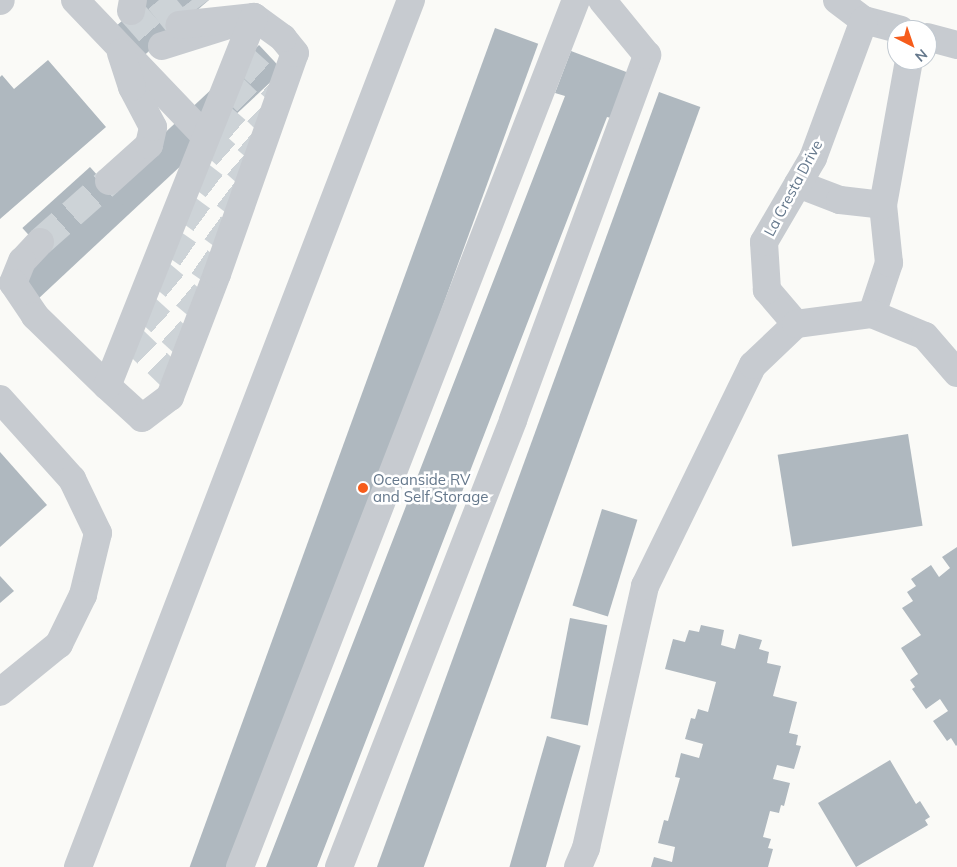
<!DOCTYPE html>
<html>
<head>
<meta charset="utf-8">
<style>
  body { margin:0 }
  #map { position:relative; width:957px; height:867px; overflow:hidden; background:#fafaf7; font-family:Mulish,sans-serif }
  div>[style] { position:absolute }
  .building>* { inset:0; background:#afb8bf; transform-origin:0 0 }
  .minor-tunnel>* { height:28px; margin-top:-14px; transform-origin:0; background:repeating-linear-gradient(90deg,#cdd3d7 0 28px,transparent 0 42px) }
  .minor>* { height:28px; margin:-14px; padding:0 14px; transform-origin:14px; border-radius:14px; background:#c7cbd0 }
  .dots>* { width:14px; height:14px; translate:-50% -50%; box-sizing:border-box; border:2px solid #fff; border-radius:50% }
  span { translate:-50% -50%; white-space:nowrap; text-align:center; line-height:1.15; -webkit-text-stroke:5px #fff; paint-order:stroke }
  .street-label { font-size:15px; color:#65788c }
  .poi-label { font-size:15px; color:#65788c }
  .left { translate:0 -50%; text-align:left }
  .north { position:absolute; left:887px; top:20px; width:50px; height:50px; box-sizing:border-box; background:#fff; border:1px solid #c1c9d1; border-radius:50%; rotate:139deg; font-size:14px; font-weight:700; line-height:20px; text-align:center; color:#65788c }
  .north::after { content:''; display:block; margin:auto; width:18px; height:22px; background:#f65c1b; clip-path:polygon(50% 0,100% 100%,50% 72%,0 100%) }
</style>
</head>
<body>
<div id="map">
  <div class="building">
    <i style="clip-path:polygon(146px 0,209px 0,141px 58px,115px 27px)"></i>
    <i style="left:495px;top:28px;width:46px;height:899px;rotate:20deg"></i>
    <i style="left:259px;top:45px;width:35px;height:345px;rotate:47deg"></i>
    <i style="clip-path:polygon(571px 51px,629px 73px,611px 118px,607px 117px,317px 867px,266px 867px,565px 96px,555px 93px)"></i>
    <i style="clip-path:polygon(48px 60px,106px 127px,0 219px,0 77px,2px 75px,14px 89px)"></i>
    <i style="left:659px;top:92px;width:44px;height:830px;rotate:20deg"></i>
    <i style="left:90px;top:167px;width:50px;height:91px;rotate:48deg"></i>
    <i style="left:908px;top:434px;width:93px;height:132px;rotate:81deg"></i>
    <i style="clip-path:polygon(0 452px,47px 505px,0 547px)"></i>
    <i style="left:602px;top:509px;width:37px;height:101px;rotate:17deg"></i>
    <i style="clip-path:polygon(957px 547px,957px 745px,956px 746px,951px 738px,947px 741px,933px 721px,948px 711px,940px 699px,926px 709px,912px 689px,915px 687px,910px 680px,918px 674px,901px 648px,921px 635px,902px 608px,913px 601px,907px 592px,916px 586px,911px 579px,931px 565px,939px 577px,950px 568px,942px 557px)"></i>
    <i style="clip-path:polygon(0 576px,14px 591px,0 603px)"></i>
    <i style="left:570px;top:618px;width:38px;height:102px;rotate:11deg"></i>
    <i style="clip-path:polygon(701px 625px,724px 630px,721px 645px,735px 649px,739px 634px,762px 640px,759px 649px,769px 652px,767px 663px,781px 666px,773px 696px,797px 702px,789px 733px,798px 735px,796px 745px,801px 746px,794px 769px,777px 765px,773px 779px,790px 783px,784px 806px,781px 805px,779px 813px,770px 811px,763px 837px,771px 839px,768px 848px,773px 849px,768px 867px,651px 867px,654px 857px,672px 862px,675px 847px,658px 843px,664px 820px,668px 821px,680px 778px,675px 777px,681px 753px,699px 758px,703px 744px,685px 739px,691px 718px,695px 719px,698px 709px,708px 712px,716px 682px,665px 669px,673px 639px,685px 642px,689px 630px,699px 632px)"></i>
    <i style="left:547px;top:736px;width:35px;height:137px;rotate:16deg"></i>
    <i style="clip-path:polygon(890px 760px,916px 804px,920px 801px,930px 817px,925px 820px,928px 825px,856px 867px,818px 803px)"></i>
  </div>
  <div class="minor-tunnel">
    <i style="left:159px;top:0;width:32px;rotate:51deg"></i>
    <i style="left:192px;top:0;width:10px;rotate:53deg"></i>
    <i style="left:131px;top:11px;width:47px;rotate:48.5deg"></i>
    <i style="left:239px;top:55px;width:58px;rotate:42.2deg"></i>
    <i style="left:227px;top:82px;width:62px;rotate:44.3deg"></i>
    <i style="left:215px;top:112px;width:60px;rotate:40.9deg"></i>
    <i style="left:205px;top:136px;width:60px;rotate:41.6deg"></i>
    <i style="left:192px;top:169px;width:61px;rotate:37.6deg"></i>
    <i style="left:179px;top:203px;width:61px;rotate:36.3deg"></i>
    <i style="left:165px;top:238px;width:63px;rotate:34.7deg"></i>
    <i style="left:40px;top:242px;width:92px;rotate:-41.5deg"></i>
    <i style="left:153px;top:268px;width:64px;rotate:39.9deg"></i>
    <i style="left:140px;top:303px;width:65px;rotate:42.5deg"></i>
    <i style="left:127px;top:334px;width:68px;rotate:43.8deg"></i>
  </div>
  <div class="minor">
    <i style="left:75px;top:0;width:188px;rotate:46.3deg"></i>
    <i style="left:837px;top:0;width:34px;rotate:37deg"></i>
    <i style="left:864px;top:20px;width:38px;rotate:15deg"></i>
    <i style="left:0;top:1px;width:1px;rotate:-45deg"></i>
    <i style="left:131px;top:11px;width:11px;rotate:-80deg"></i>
    <i style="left:927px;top:37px;width:31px;rotate:15deg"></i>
    <i style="left:162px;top:46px;width:96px;rotate:-17.5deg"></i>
    <i style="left:254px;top:17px;width:75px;rotate:173.9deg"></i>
    <i style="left:109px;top:181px;width:54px;rotate:-42deg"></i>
    <i style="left:149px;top:145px;width:18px;rotate:-77deg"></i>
    <i style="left:153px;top:127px;width:45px;rotate:-117.7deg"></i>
    <i style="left:132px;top:87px;width:36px;rotate:-108deg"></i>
    <i style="left:798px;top:184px;width:45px;rotate:20.9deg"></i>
    <i style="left:840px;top:200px;width:43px;rotate:6.6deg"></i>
    <i style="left:40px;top:242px;width:26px;rotate:133deg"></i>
    <i style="left:22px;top:261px;width:24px;rotate:112deg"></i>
    <i style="left:13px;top:283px;width:40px;rotate:56deg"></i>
    <i style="left:35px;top:316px;width:100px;rotate:44.2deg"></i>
    <i style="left:107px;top:386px;width:47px;rotate:42.4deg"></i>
    <i style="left:142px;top:418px;width:35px;rotate:-37deg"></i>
    <i style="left:170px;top:397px;width:132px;rotate:-69.1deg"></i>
    <i style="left:217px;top:274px;width:234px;rotate:-70.6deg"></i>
    <i style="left:295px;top:53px;width:19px;rotate:-129deg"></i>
    <i style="left:283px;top:38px;width:36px;rotate:-144deg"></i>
    <i style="left:254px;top:17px;width:397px;rotate:111.7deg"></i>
    <i style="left:872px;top:314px;width:54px;rotate:-71.6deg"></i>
    <i style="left:889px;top:263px;width:58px;rotate:-95.9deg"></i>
    <i style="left:883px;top:205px;width:147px;rotate:-79.8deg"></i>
    <i style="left:796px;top:324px;width:45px;rotate:-130.5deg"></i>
    <i style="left:767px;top:290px;width:48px;rotate:-93.6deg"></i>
    <i style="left:764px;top:242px;width:97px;rotate:-59.7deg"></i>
    <i style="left:813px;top:158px;width:147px;rotate:-69.7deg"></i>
    <i style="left:0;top:399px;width:108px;rotate:48deg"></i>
    <i style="left:72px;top:479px;width:60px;rotate:64.3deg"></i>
    <i style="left:98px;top:533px;width:64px;rotate:103.6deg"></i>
    <i style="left:83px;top:595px;width:55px;rotate:116.1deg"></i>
    <i style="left:59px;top:644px;width:76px;rotate:140.9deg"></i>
    <i style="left:78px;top:867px;width:929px;rotate:-68.99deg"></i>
    <i style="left:240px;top:867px;width:930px;rotate:-68.82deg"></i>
    <i style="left:339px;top:867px;width:480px;rotate:-68.7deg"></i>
    <i style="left:513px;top:420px;width:389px;rotate:-69.8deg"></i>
    <i style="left:647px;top:55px;width:71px;rotate:-129.3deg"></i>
    <i style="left:578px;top:867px;width:21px;rotate:-67deg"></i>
    <i style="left:586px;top:848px;width:269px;rotate:-77.3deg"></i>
    <i style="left:645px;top:586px;width:246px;rotate:-64deg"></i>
    <i style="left:753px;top:365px;width:59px;rotate:-43.6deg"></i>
    <i style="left:796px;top:324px;width:77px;rotate:-7.5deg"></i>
    <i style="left:872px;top:314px;width:57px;rotate:22.5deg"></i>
    <i style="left:925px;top:336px;width:49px;rotate:49.1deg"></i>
  </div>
  <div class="dots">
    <i style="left:363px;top:488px;background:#f65c1b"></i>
  </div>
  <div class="street-label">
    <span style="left:793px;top:188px;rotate:-62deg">La Cresta Drive</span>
  </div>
  <div class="poi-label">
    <span class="left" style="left:373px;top:488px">Oceanside RV<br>and Self Storage</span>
  </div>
  <div class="north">N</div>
</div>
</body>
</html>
